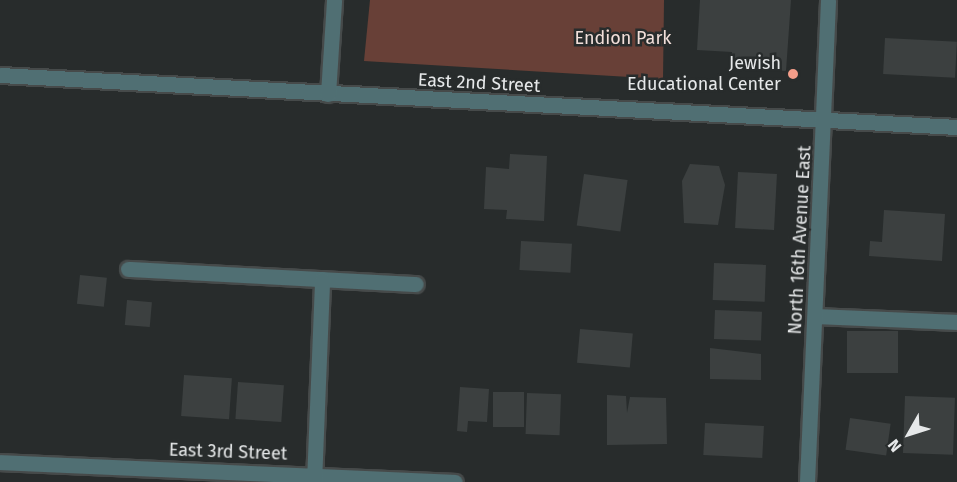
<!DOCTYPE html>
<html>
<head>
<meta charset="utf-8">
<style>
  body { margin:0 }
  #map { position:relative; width:957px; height:482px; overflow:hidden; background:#282c2c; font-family:"Fira Sans",sans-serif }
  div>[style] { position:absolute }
  .green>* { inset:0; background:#684037 }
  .building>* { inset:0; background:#3c4040; transform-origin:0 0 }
  .roads { filter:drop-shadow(2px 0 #464a4a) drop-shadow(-2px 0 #464a4a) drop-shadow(0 2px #464a4a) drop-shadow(0 -2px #464a4a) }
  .minor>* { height:15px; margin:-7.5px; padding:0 7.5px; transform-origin:7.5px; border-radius:7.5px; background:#506f73 }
  .dots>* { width:16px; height:16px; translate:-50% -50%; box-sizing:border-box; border:3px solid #282c2c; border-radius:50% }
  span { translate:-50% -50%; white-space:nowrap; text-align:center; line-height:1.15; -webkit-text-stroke:5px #282c2c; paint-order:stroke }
  .park-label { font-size:18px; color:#f2dfda }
  .poi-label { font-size:18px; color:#e6e8e9 }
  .right { translate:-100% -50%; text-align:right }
  .street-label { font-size:18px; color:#e6e8e9 }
  .north { position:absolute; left:879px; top:404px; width:60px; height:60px; -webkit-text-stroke:4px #282c2c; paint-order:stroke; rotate:231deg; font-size:16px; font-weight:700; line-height:24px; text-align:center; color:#e6e8e9 }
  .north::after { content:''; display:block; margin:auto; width:21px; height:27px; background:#e6e8e9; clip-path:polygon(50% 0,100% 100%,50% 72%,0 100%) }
</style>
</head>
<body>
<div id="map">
  <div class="green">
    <i style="clip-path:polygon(370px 0,664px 0,663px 79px,364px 61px)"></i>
  </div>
  <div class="building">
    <i style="clip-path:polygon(700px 0,791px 0,786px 71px,731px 67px,732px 52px,697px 50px)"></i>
    <i style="left:885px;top:38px;width:72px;height:36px;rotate:3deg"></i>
    <i style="clip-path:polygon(510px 154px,547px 156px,544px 221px,506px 219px,507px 210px,484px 209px,486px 167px,509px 169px)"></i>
    <i style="clip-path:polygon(690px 164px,719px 166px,725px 185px,718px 225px,684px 223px,682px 181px)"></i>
    <i style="left:738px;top:172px;width:39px;height:56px;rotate:3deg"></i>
    <i style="left:584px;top:174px;width:44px;height:52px;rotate:8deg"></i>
    <i style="clip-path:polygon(884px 210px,945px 214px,942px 261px,869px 256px,870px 241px,882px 242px)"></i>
    <i style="left:521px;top:241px;width:51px;height:29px;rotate:3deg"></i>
    <i style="left:714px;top:263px;width:52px;height:37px;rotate:2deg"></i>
    <i style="left:80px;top:275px;width:27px;height:29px;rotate:6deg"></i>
    <i style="left:127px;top:300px;width:25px;height:25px;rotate:5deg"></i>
    <i style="left:715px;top:310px;width:47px;height:29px;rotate:2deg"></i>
    <i style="left:580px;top:329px;width:53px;height:34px;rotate:5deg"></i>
    <i style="left:847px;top:331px;width:51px;height:42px"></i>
    <i style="clip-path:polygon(710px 348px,761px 354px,761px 380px,710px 379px)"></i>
    <i style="left:184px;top:375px;width:48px;height:41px;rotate:4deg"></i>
    <i style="left:238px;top:382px;width:46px;height:37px;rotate:4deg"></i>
    <i style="clip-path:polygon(460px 387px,489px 389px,487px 422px,468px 421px,467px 432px,457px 431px)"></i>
    <i style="left:524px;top:392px;width:35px;height:31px;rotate:90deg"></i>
    <i style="left:527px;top:393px;width:34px;height:41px;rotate:2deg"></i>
    <i style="clip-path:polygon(607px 395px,626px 396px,627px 413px,630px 397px,666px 398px,667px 444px,607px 445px)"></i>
    <i style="left:905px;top:396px;width:50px;height:57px;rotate:2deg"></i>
    <i style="left:850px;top:418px;width:41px;height:32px;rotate:8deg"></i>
    <i style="left:705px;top:423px;width:59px;height:32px;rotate:3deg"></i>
  </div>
  <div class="roads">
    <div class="minor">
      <i style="left:0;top:75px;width:958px;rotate:3.11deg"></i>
      <i style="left:328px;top:94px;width:94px;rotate:-86.3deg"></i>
      <i style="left:128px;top:269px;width:288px;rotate:3deg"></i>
      <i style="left:816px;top:316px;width:141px;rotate:2.4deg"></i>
      <i style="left:0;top:462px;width:455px;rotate:2.5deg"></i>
      <i style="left:314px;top:482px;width:203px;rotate:-87.7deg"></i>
      <i style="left:807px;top:482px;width:482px;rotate:-87.5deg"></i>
    </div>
  </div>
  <div class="dots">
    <i style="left:793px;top:74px;background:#f49e8a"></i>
  </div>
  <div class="park-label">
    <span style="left:623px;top:38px">Endion Park</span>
  </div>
  <div class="poi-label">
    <span class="right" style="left:781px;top:74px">Jewish<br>Educational Center</span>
  </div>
  <div class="street-label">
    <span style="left:479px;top:83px;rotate:3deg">East 2nd Street</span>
    <span style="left:800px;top:240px;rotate:-87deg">North 16th Avenue East</span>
    <span style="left:228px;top:452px;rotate:2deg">East 3rd Street</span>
  </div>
  <div class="north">N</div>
</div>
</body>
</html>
